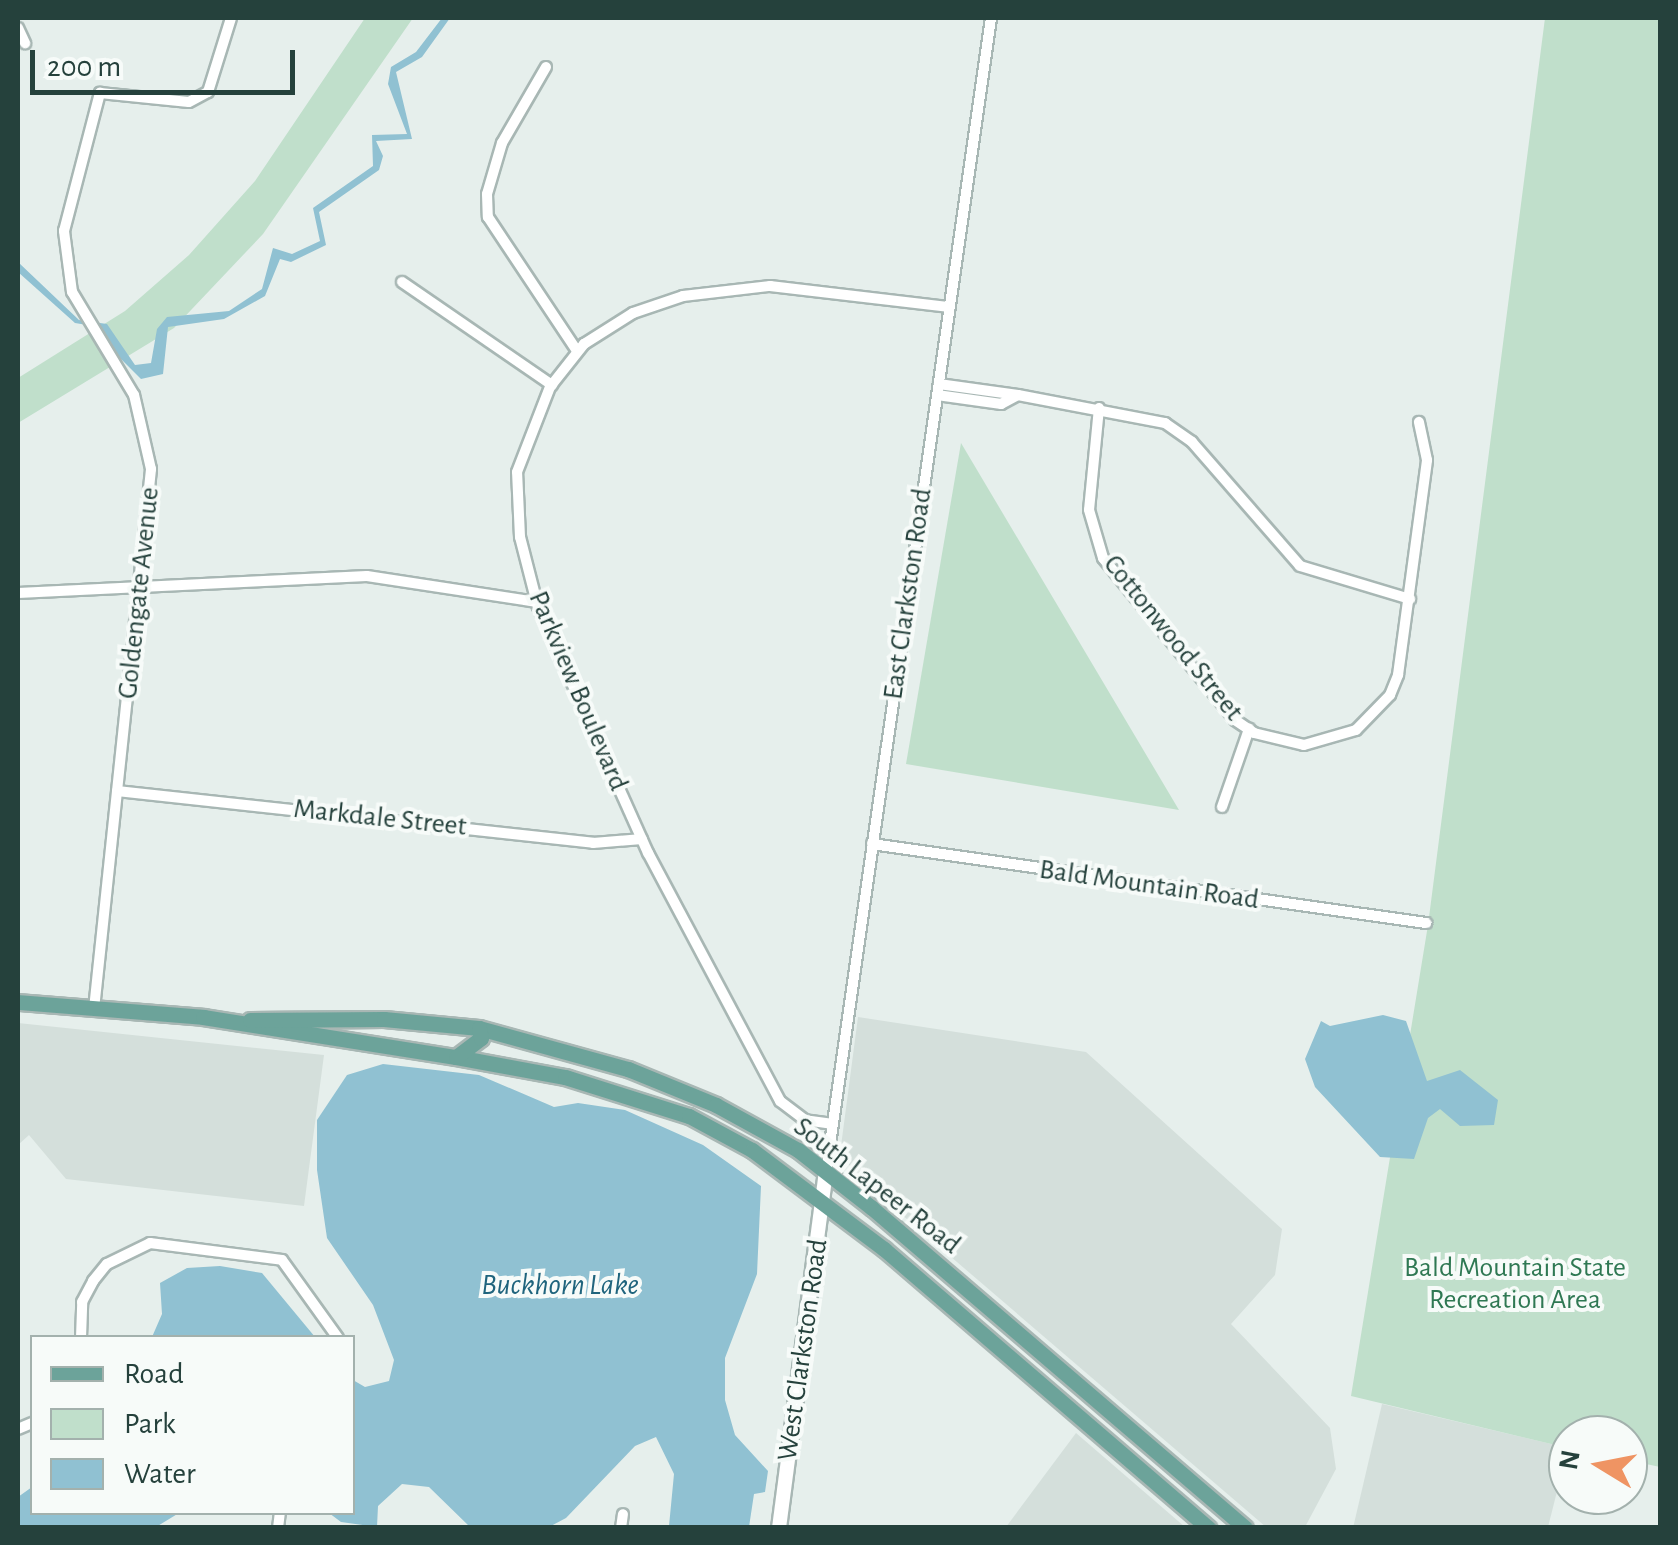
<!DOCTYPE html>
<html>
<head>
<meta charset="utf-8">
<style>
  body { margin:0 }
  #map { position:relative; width:1678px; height:1545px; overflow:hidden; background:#e6efec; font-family:"Alegreya Sans",sans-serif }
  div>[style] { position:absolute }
  .built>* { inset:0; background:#d4dfdb }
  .green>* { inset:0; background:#c0dfcb }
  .water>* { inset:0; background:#90c1d2 }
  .roads { filter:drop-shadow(2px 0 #a8b7b4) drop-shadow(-2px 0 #a8b7b4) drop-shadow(0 2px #a8b7b4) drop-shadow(0 -2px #a8b7b4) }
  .minor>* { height:10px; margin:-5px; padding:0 5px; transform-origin:5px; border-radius:5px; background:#fff }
  .secondary>* { height:14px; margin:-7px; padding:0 7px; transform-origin:7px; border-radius:7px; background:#fff }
  .primary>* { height:15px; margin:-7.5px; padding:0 7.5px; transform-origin:7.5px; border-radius:7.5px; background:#6ca39a }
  span { translate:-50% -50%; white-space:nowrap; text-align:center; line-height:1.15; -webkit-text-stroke:8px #f7fbf9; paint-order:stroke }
  .street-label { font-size:28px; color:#25413c }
  .park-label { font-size:28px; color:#2f7853 }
  .water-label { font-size:30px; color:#1f647d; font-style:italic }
  .frame { position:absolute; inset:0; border:20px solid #25413c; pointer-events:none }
  .legend { position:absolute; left:30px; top:1335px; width:325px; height:180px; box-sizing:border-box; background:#f7fbf9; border:2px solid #a3b1ad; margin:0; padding:12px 18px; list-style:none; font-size:30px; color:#25413c }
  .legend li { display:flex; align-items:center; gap:20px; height:50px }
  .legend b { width:50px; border:2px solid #a3b1ad }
  .north { position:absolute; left:1548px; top:1415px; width:100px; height:100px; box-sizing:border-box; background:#f7fbf9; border:2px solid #a3b1ad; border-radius:50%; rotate:280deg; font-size:28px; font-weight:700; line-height:40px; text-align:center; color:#25413c }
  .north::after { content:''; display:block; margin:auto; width:35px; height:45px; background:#ef9463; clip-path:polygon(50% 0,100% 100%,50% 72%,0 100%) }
  .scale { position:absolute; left:30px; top:50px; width:265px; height:45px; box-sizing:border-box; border:5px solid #25413c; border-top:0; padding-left:12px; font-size:30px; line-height:35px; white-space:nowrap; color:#25413c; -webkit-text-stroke:8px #f7fbf9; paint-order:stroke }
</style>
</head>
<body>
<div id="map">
  <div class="built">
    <i style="clip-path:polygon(858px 1017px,1086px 1052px,1282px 1229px,1275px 1275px,1231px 1324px,1330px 1428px,1336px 1469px,1305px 1527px,1266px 1527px,852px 1172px,841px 1146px)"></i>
    <i style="clip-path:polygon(18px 1023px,324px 1055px,304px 1206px,66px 1179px,29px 1135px,18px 1145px)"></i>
    <i style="clip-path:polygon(1382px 1404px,1568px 1448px,1548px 1527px,1353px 1528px)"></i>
    <i style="clip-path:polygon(1076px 1433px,1185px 1527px,1006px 1527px)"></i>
  </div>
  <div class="green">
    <i style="clip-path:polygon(365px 18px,413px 18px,263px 234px,174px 328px,18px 423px,18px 378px,125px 311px,189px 255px,255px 181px)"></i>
    <i style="clip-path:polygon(1545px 18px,1660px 18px,1660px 1467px,1628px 1460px,1628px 1435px,1568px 1435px,1568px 1448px,1351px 1396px,1428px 925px)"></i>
    <i style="clip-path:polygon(961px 443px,1179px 810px,906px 764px)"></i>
  </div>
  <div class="water">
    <i style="clip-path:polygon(442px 18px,450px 18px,422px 57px,396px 72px,412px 139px,376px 141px,383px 156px,379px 170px,319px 212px,326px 245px,291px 262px,280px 259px,265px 296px,224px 319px,168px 327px,163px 374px,141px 379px,87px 325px,75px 323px,18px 272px,18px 262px,79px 320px,107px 324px,135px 365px,151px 363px,157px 329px,167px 317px,229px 311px,262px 289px,273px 248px,292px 254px,320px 241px,313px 208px,373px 166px,372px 135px,407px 134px,388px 84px,391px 67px,416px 52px)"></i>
    <i style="clip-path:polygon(1383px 1015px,1406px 1021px,1427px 1081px,1460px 1070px,1498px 1100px,1494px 1125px,1460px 1126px,1440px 1109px,1428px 1118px,1414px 1159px,1380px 1157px,1315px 1087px,1305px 1059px,1321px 1021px,1330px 1026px)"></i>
    <i style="clip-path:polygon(383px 1064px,479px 1075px,554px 1107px,578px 1103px,625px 1110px,703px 1145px,761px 1186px,757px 1274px,725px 1358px,725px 1400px,735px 1435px,768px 1471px,765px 1492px,754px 1494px,749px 1527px,669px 1526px,674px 1474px,656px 1437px,635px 1446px,566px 1518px,549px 1527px,470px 1527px,429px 1487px,402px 1484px,378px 1506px,377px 1527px,341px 1522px,329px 1513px,352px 1512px,353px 1380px,365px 1387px,389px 1381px,394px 1360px,373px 1305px,327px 1238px,317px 1170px,317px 1120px,347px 1075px)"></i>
    <i style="clip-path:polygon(220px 1266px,262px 1273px,315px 1337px,152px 1337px,162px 1314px,160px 1283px,187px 1268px)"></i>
    <i style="clip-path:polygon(32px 1487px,32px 1512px,179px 1513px,156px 1527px,18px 1527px,18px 1497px)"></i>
  </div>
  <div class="roads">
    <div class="minor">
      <i style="left:18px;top:28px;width:17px;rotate:65deg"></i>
      <i style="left:546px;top:67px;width:88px;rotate:120.1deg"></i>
      <i style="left:502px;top:143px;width:53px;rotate:106.4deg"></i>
      <i style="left:487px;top:194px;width:23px;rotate:88deg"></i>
      <i style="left:488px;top:217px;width:161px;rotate:56.4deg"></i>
      <i style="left:402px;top:282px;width:182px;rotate:34.5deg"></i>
      <i style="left:937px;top:395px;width:65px;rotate:8deg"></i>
      <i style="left:1001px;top:404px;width:19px;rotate:-28deg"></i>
      <i style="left:1018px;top:395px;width:80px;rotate:-172.1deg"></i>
      <i style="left:1018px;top:395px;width:150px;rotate:10.8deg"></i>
      <i style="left:1165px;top:423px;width:33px;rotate:35deg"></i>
      <i style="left:1192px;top:442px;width:164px;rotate:48.9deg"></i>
      <i style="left:1300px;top:566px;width:115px;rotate:16.7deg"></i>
      <i style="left:1099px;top:408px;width:102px;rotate:95.6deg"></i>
      <i style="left:1089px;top:510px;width:50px;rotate:73.7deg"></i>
      <i style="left:1103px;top:558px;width:209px;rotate:50.8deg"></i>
      <i style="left:1235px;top:720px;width:23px;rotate:34deg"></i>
      <i style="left:1254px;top:733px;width:51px;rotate:13.5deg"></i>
      <i style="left:1304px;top:745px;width:54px;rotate:-16.1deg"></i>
      <i style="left:1356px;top:730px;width:49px;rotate:-45.8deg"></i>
      <i style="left:1390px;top:695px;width:22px;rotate:-68deg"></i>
      <i style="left:1398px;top:675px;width:217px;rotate:-82.3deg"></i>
      <i style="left:1427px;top:460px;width:39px;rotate:-102deg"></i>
      <i style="left:18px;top:593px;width:349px;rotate:-2.8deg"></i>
      <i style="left:367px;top:576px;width:172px;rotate:8.7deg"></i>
      <i style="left:117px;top:791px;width:479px;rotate:6.2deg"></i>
      <i style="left:593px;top:843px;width:49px;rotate:-4.7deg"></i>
      <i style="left:1222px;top:807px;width:83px;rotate:-70.9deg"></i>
      <i style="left:872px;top:844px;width:560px;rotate:8.12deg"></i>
      <i style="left:94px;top:1009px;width:543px;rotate:-83.97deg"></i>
      <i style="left:151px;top:469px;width:76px;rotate:-102.9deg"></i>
      <i style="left:134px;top:395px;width:120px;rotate:-121deg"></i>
      <i style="left:72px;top:292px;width:62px;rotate:-97.5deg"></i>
      <i style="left:64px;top:231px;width:143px;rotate:-75.4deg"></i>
      <i style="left:100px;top:93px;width:89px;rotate:5.8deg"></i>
      <i style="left:189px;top:102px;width:21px;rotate:-28deg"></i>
      <i style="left:208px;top:92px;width:77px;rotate:-72.7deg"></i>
      <i style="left:833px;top:1124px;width:28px;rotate:-172deg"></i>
      <i style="left:805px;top:1120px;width:31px;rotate:-143deg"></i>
      <i style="left:780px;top:1101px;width:281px;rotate:-118deg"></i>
      <i style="left:648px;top:853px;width:269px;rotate:-114.1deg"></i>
      <i style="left:538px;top:607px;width:72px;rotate:-104.4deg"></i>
      <i style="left:520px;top:537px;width:65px;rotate:-92.6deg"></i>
      <i style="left:517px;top:472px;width:91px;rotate:-68.8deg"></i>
      <i style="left:550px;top:387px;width:55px;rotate:-51.7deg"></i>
      <i style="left:584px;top:344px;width:58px;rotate:-32.3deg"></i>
      <i style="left:633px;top:313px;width:53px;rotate:-18.8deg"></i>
      <i style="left:683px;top:296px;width:88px;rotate:-6.6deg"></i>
      <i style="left:770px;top:286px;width:181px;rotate:6.7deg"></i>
      <i style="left:826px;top:1172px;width:1166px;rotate:-81.86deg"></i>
      <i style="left:81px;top:1338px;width:36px;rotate:-88deg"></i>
      <i style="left:82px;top:1302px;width:24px;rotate:-62deg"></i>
      <i style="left:93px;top:1281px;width:22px;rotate:-51deg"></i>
      <i style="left:107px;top:1264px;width:48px;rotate:-26deg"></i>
      <i style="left:150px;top:1243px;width:133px;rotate:7.3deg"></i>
      <i style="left:282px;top:1260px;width:96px;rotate:54.3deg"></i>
      <i style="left:18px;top:1429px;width:15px;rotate:-23deg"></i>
      <i style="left:278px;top:1528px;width:16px;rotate:-83deg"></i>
      <i style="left:621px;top:1528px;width:14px;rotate:-82deg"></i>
    </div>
    <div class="secondary">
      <i style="left:779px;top:1528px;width:359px;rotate:-82.5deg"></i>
    </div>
    <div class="primary">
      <i style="left:18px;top:1002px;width:186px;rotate:4.6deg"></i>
      <i style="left:203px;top:1017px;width:256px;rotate:9deg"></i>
      <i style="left:456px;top:1057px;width:111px;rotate:10.4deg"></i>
      <i style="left:565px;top:1077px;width:130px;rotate:17.5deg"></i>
      <i style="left:689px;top:1116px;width:72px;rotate:28.4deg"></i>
      <i style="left:752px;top:1150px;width:165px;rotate:36.9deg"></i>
      <i style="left:884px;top:1249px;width:428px;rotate:40.7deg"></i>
      <i style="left:250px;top:1020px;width:134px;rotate:-0.4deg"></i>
      <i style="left:384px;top:1019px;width:95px;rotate:5.4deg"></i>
      <i style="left:479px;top:1028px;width:155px;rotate:15.4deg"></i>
      <i style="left:628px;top:1069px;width:95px;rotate:22.2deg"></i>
      <i style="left:716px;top:1105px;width:94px;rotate:28.8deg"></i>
      <i style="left:798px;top:1150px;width:94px;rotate:38.1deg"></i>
      <i style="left:872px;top:1208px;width:491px;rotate:40.6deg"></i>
      <i style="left:456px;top:1057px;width:31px;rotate:-37deg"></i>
      <i style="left:481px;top:1038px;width:10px;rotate:-101deg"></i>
    </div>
  </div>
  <div class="street-label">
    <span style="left:139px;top:593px;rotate:-84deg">Goldengate Avenue</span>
    <span style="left:908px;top:594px;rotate:-82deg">East Clarkston Road</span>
    <span style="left:1173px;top:638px;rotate:51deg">Cottonwood Street</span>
    <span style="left:578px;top:691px;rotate:67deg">Parkview Boulevard</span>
    <span style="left:380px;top:818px;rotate:6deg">Markdale Street</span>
    <span style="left:1149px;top:885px;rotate:8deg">Bald Mountain Road</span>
    <span style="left:877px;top:1186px;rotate:38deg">South Lapeer Road</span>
    <span style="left:803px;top:1350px;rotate:-82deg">West Clarkston Road</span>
  </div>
  <div class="park-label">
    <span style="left:1515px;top:1284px">Bald Mountain State<br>Recreation Area</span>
  </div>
  <div class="water-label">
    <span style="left:560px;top:1285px">Buckhorn Lake</span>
  </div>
  <div class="frame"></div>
  <ul class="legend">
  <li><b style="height:12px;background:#6ca39a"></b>Road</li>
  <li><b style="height:28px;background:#c0dfcb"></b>Park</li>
  <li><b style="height:28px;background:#90c1d2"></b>Water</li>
  </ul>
  <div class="north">N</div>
  <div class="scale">200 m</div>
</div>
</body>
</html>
